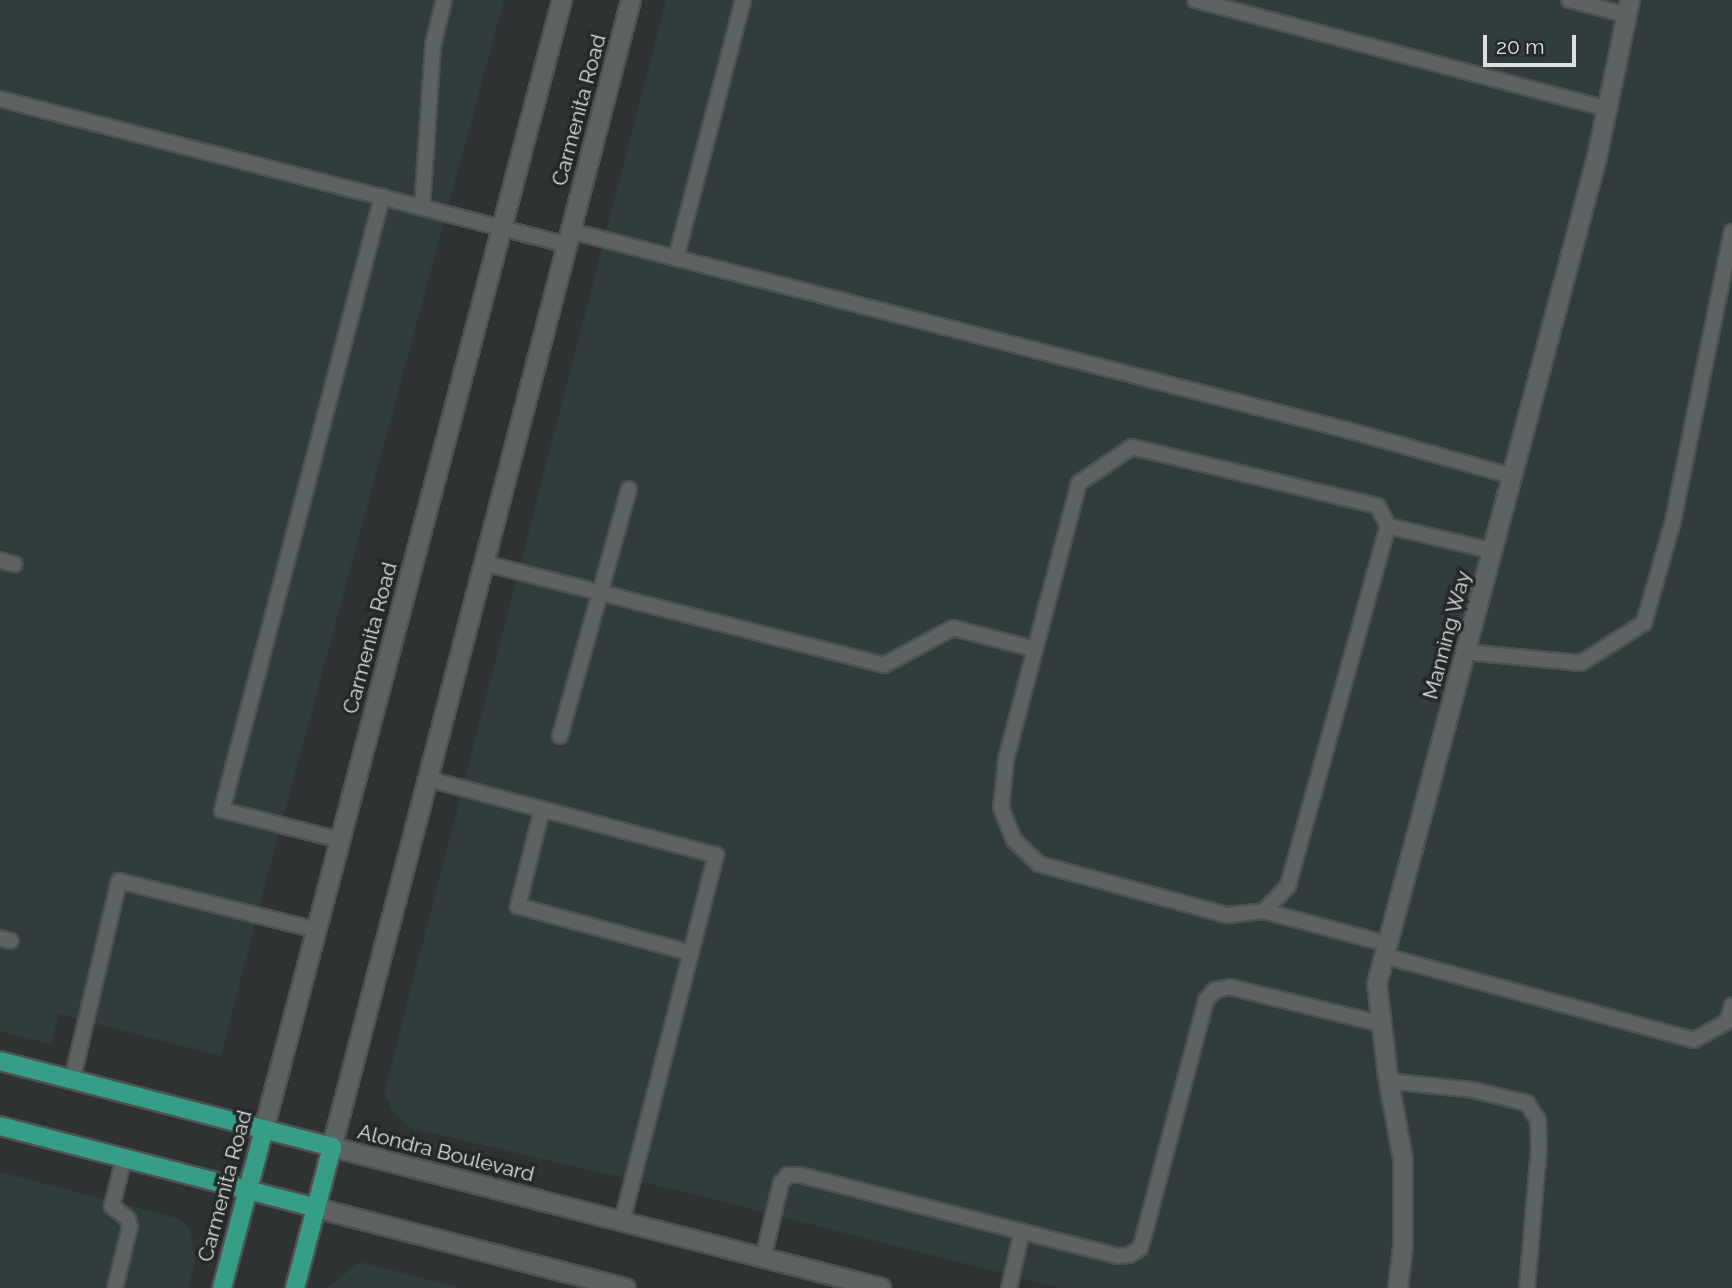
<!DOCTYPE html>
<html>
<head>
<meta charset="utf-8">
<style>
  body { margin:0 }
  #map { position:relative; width:1732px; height:1288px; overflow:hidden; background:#2f3232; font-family:Raleway,sans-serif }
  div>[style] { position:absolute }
  .built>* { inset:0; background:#313c3d }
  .roads { filter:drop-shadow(2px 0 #4e5151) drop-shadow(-2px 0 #4e5151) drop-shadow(0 2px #4e5151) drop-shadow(0 -2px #4e5151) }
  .lane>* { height:14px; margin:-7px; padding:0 7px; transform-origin:7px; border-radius:7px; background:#5d6262 }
  .street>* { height:18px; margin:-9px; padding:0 9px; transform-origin:9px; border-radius:9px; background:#5d6262 }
  .secondary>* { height:18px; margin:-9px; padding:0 9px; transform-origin:9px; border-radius:9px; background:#5d6262 }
  .primary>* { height:18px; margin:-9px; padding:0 9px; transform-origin:9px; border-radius:9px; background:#369d87 }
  span { translate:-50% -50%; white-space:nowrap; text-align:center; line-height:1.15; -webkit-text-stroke:7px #252828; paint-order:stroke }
  .street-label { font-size:21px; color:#dde0e0 }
  .scale { position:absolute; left:1483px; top:35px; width:93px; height:32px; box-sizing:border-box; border:4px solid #dde0e0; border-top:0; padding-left:9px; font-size:21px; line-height:24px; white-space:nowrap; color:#dde0e0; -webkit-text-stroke:5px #252828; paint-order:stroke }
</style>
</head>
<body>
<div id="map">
  <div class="built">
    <i style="clip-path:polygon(0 0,504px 0,263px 892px,221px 1056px,59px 1014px,51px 1044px,0 1031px)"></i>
    <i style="clip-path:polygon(666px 0,1732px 0,1732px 1288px,1060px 1288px,697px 1195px,410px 1128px,394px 1113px,384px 1093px)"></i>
    <i style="clip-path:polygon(0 1172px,176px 1218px,190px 1228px,195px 1261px,188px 1288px,0 1288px)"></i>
    <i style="clip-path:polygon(359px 1262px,462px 1288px,328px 1288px)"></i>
  </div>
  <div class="roads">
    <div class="lane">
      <i style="left:1195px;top:0;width:426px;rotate:14.8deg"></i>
      <i style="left:1569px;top:0;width:60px;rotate:14.5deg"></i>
      <i style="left:0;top:99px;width:586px;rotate:14.42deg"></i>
      <i style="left:422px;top:208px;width:163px;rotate:-86.1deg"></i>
      <i style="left:433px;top:45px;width:46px;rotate:-76.3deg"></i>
      <i style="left:571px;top:231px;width:108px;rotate:14.4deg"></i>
      <i style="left:676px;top:258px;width:267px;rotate:-75.4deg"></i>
      <i style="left:676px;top:258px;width:693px;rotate:14.38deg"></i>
      <i style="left:1347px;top:430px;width:171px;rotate:15.6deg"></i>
      <i style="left:1388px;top:526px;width:22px;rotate:-117deg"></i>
      <i style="left:1378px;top:506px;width:253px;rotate:-166.5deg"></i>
      <i style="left:1132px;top:447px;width:64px;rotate:145.8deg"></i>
      <i style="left:1079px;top:483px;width:286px;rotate:104.8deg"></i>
      <i style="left:1006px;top:760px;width:48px;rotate:95.9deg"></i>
      <i style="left:1001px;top:808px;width:35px;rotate:68deg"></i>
      <i style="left:1014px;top:840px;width:35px;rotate:44deg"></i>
      <i style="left:1039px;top:864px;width:195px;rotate:15.2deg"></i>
      <i style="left:1227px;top:915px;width:37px;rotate:-6deg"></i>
      <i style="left:1264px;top:911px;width:35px;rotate:-46deg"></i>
      <i style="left:1288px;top:886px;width:374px;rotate:-74.5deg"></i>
      <i style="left:1388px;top:526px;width:108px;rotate:13.4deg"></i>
      <i style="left:0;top:560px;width:15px;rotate:16deg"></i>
      <i style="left:484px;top:563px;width:413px;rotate:14.3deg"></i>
      <i style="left:884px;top:665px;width:78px;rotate:-28.2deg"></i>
      <i style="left:953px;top:628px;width:85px;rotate:14.4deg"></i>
      <i style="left:1465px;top:652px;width:117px;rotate:5.4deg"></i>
      <i style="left:1581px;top:663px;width:75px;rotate:-32.4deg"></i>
      <i style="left:1644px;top:623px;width:106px;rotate:-74.1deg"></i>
      <i style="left:1673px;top:521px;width:295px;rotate:-78.5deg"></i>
      <i style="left:560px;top:736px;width:256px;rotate:-74.4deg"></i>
      <i style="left:428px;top:779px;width:298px;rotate:14.8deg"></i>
      <i style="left:716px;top:855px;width:378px;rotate:104.4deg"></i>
      <i style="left:542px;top:809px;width:100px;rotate:103.9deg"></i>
      <i style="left:518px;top:906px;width:179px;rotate:15.2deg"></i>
      <i style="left:340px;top:840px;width:122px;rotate:-165.7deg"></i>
      <i style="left:222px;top:810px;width:634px;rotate:-75.37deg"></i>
      <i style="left:1264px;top:911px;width:128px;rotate:14.9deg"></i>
      <i style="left:0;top:938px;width:11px;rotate:15deg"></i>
      <i style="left:1385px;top:956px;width:320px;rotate:15.2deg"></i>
      <i style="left:1694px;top:1040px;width:39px;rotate:-29deg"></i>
      <i style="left:1728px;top:1021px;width:16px;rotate:-76deg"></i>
      <i style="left:72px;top:1080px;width:204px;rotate:-76.7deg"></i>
      <i style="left:119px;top:881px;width:204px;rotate:13.9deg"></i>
      <i style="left:1388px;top:1081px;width:85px;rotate:6deg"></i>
      <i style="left:1473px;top:1090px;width:56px;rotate:13.5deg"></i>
      <i style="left:1527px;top:1103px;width:20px;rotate:57deg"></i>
      <i style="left:1538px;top:1120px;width:28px;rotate:88deg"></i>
      <i style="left:1539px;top:1148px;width:141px;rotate:94.9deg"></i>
      <i style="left:763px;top:1258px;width:77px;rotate:-76.5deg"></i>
      <i style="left:781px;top:1183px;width:11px;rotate:-49deg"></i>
      <i style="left:788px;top:1175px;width:12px"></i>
      <i style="left:800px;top:1175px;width:328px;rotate:14.3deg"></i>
      <i style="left:1118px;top:1256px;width:11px;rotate:-5deg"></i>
      <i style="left:1129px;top:1255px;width:13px;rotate:-32deg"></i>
      <i style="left:1140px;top:1248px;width:14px;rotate:-73deg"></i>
      <i style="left:1144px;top:1235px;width:243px;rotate:-75.2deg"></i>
      <i style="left:1206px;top:1000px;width:13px;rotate:-48deg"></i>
      <i style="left:1215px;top:990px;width:15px;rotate:-11deg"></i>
      <i style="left:1230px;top:987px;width:156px;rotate:13.7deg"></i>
      <i style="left:115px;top:1288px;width:64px;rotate:-76.4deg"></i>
      <i style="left:130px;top:1226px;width:7px;rotate:-106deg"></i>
      <i style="left:128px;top:1219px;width:21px;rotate:-141deg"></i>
      <i style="left:112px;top:1206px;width:49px;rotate:-76deg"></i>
      <i style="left:1009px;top:1288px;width:58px;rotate:-77.2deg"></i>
    </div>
    <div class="street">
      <i style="left:1398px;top:1288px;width:42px;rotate:-83.2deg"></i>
      <i style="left:1403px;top:1246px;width:87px;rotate:-90deg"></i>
      <i style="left:1403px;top:1159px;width:83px;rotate:-100.4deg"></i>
      <i style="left:1388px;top:1077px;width:94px;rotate:-96.7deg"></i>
      <i style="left:1377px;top:984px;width:856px;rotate:-75.1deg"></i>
      <i style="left:1597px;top:157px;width:160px;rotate:-78.1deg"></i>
    </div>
    <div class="secondary">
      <i style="left:631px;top:0;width:1185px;rotate:104.61deg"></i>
      <i style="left:332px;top:1147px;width:567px;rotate:14.4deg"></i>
      <i style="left:264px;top:1129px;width:1168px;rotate:-75.21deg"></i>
      <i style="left:316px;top:1208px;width:320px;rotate:14.5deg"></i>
    </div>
    <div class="primary">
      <i style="left:0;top:1061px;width:343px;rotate:14.5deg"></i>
      <i style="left:332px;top:1147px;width:146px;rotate:104.7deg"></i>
      <i style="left:0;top:1126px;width:326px;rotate:14.5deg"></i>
      <i style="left:222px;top:1288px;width:164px;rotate:-75.2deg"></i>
    </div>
  </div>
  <div class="street-label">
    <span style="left:579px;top:110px;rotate:-75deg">Carmenita Road</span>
    <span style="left:1447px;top:635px;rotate:-75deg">Manning Way</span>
    <span style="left:370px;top:638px;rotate:-75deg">Carmenita Road</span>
    <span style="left:446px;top:1153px;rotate:14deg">Alondra Boulevard</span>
    <span style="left:225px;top:1186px;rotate:-75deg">Carmenita Road</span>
  </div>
  <div class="scale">20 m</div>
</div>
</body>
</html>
